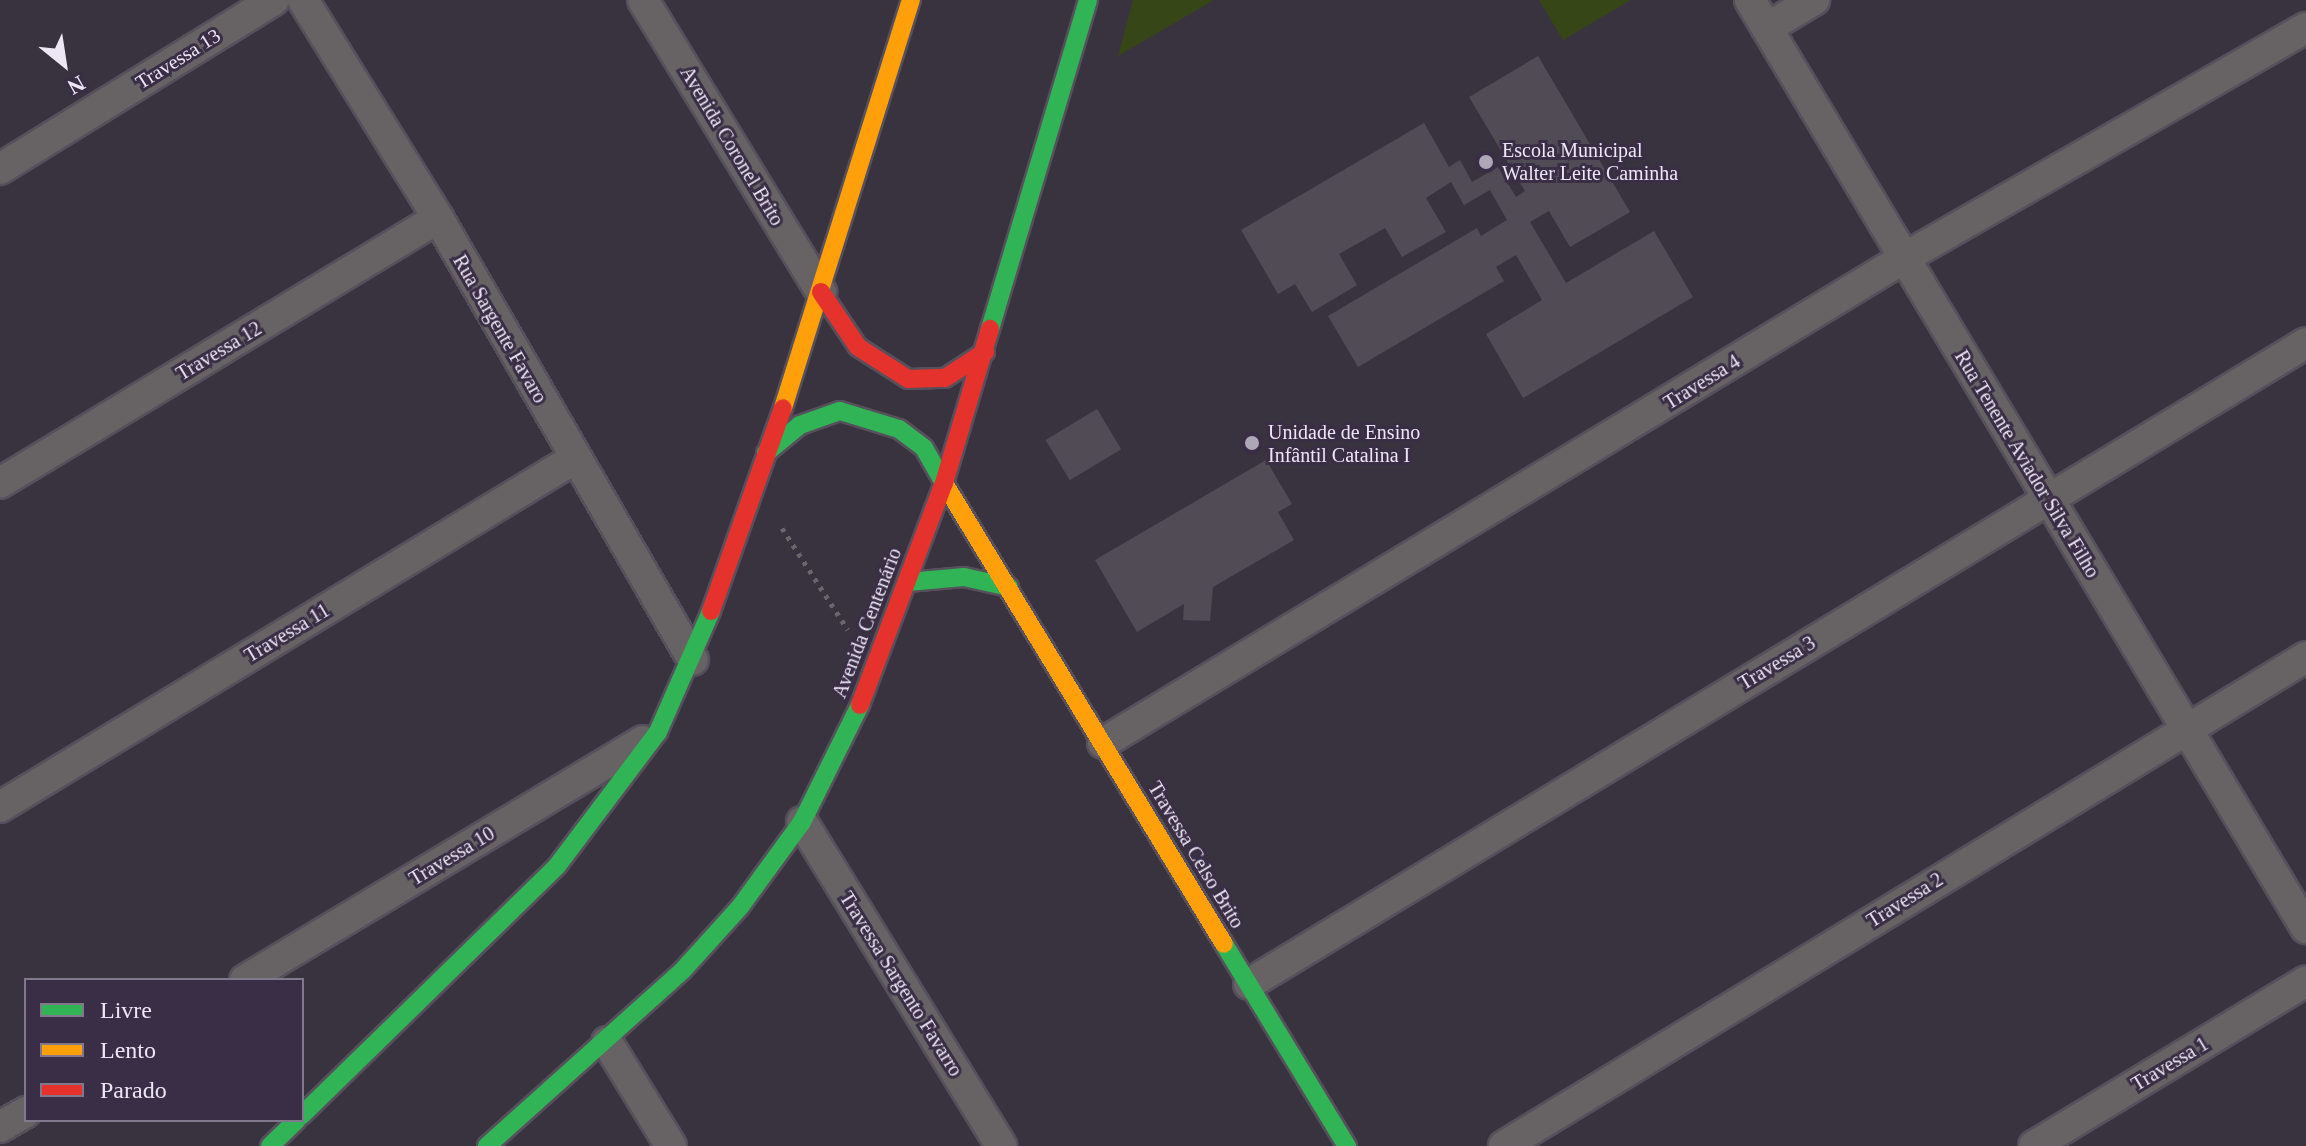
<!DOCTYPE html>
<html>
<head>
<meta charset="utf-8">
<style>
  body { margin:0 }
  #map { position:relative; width:2306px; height:1146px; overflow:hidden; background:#393340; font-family:"Times New Roman",serif }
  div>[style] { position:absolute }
  .green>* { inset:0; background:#364617 }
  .building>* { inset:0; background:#504b55; transform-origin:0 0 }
  .path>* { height:5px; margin-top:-2.5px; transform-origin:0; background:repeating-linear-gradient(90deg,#6a666a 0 4px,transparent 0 10px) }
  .roads { filter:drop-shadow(2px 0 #56505c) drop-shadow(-2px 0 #56505c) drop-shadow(0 2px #56505c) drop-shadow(0 -2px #56505c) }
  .street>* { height:30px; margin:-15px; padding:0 15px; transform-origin:15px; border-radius:15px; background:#676364 }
  .fast>* { height:18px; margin:-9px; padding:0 9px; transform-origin:9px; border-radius:9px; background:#30b455 }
  .slow>* { height:18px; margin:-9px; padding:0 9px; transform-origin:9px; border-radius:9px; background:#ff9f0a }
  .jam>* { height:18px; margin:-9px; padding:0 9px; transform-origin:9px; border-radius:9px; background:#e5322d }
  .dots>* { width:22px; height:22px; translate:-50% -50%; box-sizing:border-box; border:4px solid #392e45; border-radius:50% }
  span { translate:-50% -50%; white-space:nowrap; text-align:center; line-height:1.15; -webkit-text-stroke:6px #392e45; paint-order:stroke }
  .street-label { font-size:20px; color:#ede6f5 }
  .poi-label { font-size:20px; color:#ede6f5 }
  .left { translate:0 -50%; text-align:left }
  .legend { position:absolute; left:24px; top:978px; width:280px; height:144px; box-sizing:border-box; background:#392e45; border:2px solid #81788b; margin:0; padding:10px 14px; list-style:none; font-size:24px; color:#ede6f5 }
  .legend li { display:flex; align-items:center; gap:16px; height:40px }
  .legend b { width:40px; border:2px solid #81788b }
  .north { position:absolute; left:24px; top:24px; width:80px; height:80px; -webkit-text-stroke:6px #392e45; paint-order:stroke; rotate:150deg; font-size:22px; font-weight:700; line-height:32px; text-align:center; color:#ede6f5 }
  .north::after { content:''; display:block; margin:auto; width:28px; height:36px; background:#ede6f5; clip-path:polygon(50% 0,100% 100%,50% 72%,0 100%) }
</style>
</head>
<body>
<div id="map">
  <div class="green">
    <i style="clip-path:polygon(1133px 0,1214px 0,1118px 56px)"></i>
    <i style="clip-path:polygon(1539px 0,1631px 0,1563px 40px)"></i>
  </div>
  <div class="building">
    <i style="clip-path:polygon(1538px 56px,1630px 212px,1570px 247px,1549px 211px,1530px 222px,1566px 283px,1654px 231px,1693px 297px,1523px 398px,1486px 334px,1542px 300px,1516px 255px,1496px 267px,1504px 281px,1358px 367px,1328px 316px,1477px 228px,1481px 236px,1507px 220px,1490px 190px,1464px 205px,1451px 182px,1426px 198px,1446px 232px,1402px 257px,1385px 228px,1339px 254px,1357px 285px,1312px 312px,1295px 284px,1278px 294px,1241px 230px,1424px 123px,1449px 167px,1460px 160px,1472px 182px,1498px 167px,1516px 197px,1525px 191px,1469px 97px)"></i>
    <i style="left:1097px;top:409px;width:47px;height:60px;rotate:59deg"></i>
    <i style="clip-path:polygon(1266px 460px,1292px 504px,1278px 512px,1294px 540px,1213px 587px,1210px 621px,1183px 620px,1184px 604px,1137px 632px,1095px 560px)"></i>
  </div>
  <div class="path">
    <i style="left:782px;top:528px;width:121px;rotate:57.1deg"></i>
  </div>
  <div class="roads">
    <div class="street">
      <i style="left:303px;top:0;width:256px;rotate:58.2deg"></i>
      <i style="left:438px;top:218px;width:510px;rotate:60.02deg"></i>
      <i style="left:643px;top:0;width:342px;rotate:58.6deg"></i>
      <i style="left:1750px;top:0;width:1082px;rotate:59.07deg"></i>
      <i style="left:1767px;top:28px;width:55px;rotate:-30.8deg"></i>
      <i style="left:0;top:169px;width:322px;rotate:-31.7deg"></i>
      <i style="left:0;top:483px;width:512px;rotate:-31.17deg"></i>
      <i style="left:1103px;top:743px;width:936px;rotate:-31.19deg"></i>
      <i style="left:1904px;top:258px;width:463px;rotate:-29.8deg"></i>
      <i style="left:0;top:807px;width:671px;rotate:-31.23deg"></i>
      <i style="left:802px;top:822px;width:380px;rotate:58.4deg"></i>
      <i style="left:245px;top:980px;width:464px;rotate:-31deg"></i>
      <i style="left:1249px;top:984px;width:1236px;rotate:-31.23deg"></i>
      <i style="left:607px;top:1042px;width:122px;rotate:58.4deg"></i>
      <i style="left:0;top:1127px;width:30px;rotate:-30deg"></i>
      <i style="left:1504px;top:1146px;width:939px;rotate:-31.37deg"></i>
      <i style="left:2034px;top:1146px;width:318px;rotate:-31.2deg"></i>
    </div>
    <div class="fast">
      <i style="left:990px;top:329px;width:343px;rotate:-73.4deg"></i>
      <i style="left:766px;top:453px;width:44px;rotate:-39.5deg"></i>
      <i style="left:800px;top:425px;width:42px;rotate:-19.3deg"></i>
      <i style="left:840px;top:411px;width:62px;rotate:17deg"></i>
      <i style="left:899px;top:429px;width:31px;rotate:37deg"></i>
      <i style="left:924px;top:448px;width:40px;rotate:60.3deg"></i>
      <i style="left:908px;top:582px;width:56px;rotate:-5.1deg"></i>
      <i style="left:964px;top:577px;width:46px;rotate:12.5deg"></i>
      <i style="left:1224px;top:944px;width:237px;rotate:58.7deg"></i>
      <i style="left:302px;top:1115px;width:356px;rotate:-44.3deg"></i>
      <i style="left:557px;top:866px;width:168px;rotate:-53deg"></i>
      <i style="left:658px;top:732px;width:132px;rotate:-66.3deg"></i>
      <i style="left:270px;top:1146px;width:37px;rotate:-44deg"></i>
      <i style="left:487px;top:1146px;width:263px;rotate:-41.9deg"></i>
      <i style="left:683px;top:970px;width:85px;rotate:-47.9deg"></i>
      <i style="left:740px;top:907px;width:105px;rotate:-53.9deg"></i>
      <i style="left:802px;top:822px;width:131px;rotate:-63.6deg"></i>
    </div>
    <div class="slow">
      <i style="left:783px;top:408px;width:428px;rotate:-72.6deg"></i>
      <i style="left:944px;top:483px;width:539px;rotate:58.73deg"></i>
    </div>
    <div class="jam">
      <i style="left:821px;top:292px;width:66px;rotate:56.1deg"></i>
      <i style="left:858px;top:347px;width:59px;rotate:32.6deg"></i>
      <i style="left:908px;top:379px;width:37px;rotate:-2deg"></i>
      <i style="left:945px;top:378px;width:48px;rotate:-33deg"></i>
      <i style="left:711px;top:611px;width:215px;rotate:-70.5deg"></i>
      <i style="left:860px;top:705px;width:237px;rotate:-69.3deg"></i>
      <i style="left:944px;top:483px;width:161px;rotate:-73.4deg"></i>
    </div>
  </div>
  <div class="dots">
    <i style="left:1486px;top:162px;background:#aea7b6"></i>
    <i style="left:1252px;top:443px;background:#aea7b6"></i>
  </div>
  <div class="street-label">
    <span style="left:178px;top:59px;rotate:-32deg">Travessa 13</span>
    <span style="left:732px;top:146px;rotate:59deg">Avenida Coronel Brito</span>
    <span style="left:500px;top:329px;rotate:60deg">Rua Sargente Favaro</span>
    <span style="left:219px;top:351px;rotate:-31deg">Travessa 12</span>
    <span style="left:1702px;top:382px;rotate:-32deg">Travessa 4</span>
    <span style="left:2027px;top:464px;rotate:59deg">Rua Tenente Aviador Silva Filho</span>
    <span style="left:867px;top:623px;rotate:-69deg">Avenida Centenário</span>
    <span style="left:287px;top:633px;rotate:-31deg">Travessa 11</span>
    <span style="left:1777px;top:663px;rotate:-31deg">Travessa 3</span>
    <span style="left:1196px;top:855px;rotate:59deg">Travessa Celso Brito</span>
    <span style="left:452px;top:856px;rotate:-31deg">Travessa 10</span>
    <span style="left:1905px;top:900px;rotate:-32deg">Travessa 2</span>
    <span style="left:901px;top:984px;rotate:58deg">Travessa Sargento Favarro</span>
    <span style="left:2170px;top:1064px;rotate:-31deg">Travessa 1</span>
  </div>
  <div class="poi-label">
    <span class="left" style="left:1502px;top:162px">Escola Municipal<br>Walter Leite Caminha</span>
    <span class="left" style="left:1268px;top:444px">Unidade de Ensino<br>Infântil Catalina I</span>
  </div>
  <ul class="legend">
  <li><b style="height:10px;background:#30b455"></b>Livre</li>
  <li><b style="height:10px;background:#ff9f0a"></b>Lento</li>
  <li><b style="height:10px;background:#e5322d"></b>Parado</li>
  </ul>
  <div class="north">N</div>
</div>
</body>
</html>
